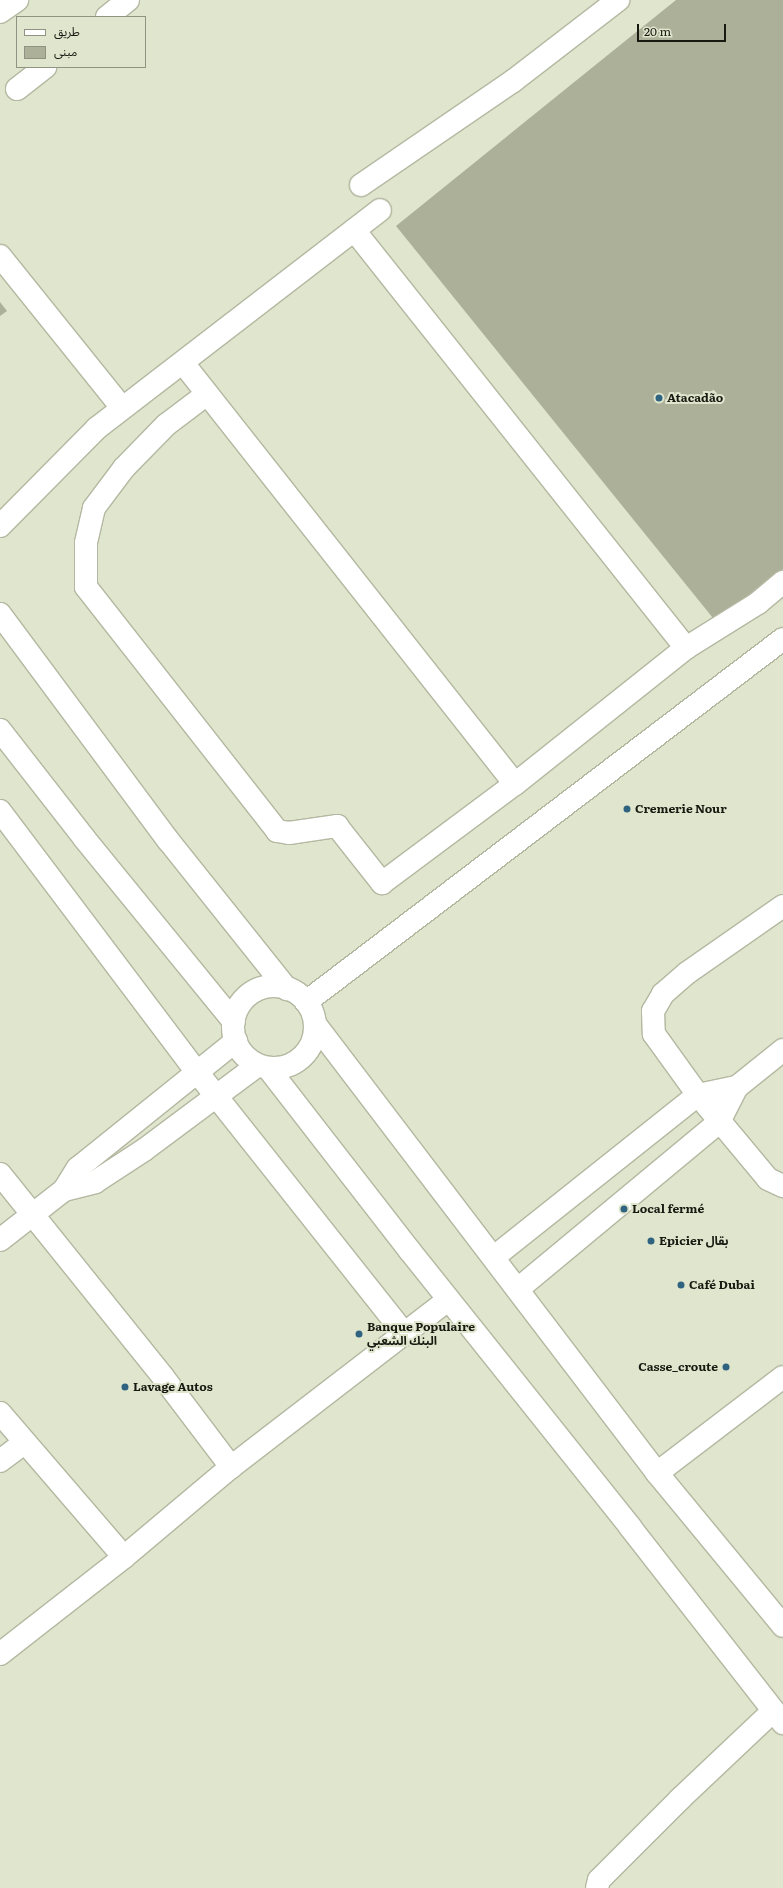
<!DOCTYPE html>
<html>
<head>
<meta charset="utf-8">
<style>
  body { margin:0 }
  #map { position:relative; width:783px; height:1888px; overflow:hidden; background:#e0e5cd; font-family:Literata,"Noto Sans Arabic",serif }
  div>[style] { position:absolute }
  .building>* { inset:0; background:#acb098 }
  .roads { filter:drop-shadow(1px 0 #b4b8a1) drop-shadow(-1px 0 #b4b8a1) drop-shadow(0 1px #b4b8a1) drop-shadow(0 -1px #b4b8a1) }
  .minor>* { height:22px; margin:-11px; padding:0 11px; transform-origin:11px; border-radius:11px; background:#fff }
  .major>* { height:22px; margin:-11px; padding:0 11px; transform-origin:11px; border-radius:11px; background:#fff }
  .major>.ring { margin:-11px; padding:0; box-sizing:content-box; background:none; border:22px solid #fff; border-radius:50% }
  .dots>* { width:11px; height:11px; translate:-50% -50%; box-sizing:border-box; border:2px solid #e0e5cd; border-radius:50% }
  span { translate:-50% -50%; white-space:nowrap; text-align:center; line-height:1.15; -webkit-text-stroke:4px #e0e5cd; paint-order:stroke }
  .poi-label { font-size:12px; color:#181911; font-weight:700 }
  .left { translate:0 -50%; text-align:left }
  .right { translate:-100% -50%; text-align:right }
  .legend { position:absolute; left:16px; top:16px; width:130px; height:52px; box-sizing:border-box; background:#e0e5cd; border:1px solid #909382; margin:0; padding:5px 7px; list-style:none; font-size:12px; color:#181911 }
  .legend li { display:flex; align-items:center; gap:8px; height:20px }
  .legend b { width:20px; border:1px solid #909382 }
  .scale { position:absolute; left:637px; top:24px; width:89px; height:18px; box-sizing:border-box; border:2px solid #181911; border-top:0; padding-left:5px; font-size:12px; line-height:14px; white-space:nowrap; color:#181911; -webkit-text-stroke:3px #e0e5cd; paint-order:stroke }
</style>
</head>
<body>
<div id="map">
  <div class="building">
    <i style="clip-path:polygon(676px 0,783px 0,783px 569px,717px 623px,396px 226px)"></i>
    <i style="clip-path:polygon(0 302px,7px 311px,0 316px)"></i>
  </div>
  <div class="roads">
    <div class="minor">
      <i style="left:0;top:12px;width:21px;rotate:-35deg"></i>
      <i style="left:107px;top:17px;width:27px;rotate:-39deg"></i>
      <i style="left:17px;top:89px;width:36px;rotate:-38deg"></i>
      <i style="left:361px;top:185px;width:184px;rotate:-34.4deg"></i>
      <i style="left:513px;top:81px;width:133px;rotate:-37.6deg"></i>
      <i style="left:354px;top:230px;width:534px;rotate:51.54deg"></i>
      <i style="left:0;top:256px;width:195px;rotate:51.2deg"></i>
      <i style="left:183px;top:363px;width:536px;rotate:51.74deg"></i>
      <i style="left:207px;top:394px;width:51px;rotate:142.9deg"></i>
      <i style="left:166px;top:425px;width:60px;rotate:134.3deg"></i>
      <i style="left:124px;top:468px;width:50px;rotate:126.9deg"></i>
      <i style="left:94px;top:508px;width:36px;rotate:103deg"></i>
      <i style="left:86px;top:543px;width:44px;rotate:90deg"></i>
      <i style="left:86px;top:587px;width:310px;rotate:51.9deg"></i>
      <i style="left:277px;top:831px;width:12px;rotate:9deg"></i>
      <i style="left:289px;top:833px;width:49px;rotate:-8.3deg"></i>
      <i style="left:337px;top:826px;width:73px;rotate:51.7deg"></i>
      <i style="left:382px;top:883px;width:166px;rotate:-36.7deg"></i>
      <i style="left:515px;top:784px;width:218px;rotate:-38.5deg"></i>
      <i style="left:686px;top:648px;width:85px;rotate:-32deg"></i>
      <i style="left:758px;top:603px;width:33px;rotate:-40deg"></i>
      <i style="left:0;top:526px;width:138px;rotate:-45.3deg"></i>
      <i style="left:97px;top:428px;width:357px;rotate:-37.6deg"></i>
      <i style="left:0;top:811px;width:327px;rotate:53deg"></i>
      <i style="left:197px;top:1072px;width:335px;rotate:51.6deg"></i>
      <i style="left:783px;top:906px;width:117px;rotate:145.1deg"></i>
      <i style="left:687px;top:973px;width:32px;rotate:139deg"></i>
      <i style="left:663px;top:994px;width:20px;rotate:120deg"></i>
      <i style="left:653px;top:1011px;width:23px;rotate:88deg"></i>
      <i style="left:654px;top:1034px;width:75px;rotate:54.2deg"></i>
      <i style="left:698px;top:1095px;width:109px;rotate:50.2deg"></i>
      <i style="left:768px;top:1179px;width:17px;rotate:25deg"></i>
      <i style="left:306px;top:1002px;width:599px;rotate:-37.27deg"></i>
      <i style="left:0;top:1174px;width:260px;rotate:51.2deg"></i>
      <i style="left:163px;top:1377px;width:113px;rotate:52.9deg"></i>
      <i style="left:64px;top:1190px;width:32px;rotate:-14deg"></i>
      <i style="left:95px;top:1182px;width:59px;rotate:-33.1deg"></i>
      <i style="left:144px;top:1150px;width:142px;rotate:-36.7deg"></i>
      <i style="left:0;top:1240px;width:81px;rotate:-38deg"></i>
      <i style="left:64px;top:1190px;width:26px;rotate:-58deg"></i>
      <i style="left:78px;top:1168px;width:203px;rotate:-38.8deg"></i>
      <i style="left:494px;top:1257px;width:260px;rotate:-38.5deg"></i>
      <i style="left:698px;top:1095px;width:40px;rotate:-12deg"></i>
      <i style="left:518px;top:1289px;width:261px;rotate:-39.7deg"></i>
      <i style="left:719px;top:1122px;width:39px;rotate:-63deg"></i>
      <i style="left:737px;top:1087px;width:59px;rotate:-38.8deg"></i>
      <i style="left:0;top:1413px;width:190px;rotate:49.3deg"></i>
      <i style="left:0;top:1461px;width:31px;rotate:-37deg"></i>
      <i style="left:657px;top:1473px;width:158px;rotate:-37.3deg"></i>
      <i style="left:0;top:1654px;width:157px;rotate:-38deg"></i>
      <i style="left:124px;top:1557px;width:140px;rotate:-40.1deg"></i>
      <i style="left:231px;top:1467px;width:274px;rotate:-37.6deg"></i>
      <i style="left:597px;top:1888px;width:8px;rotate:-76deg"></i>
      <i style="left:599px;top:1880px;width:115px;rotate:-45deg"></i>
      <i style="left:680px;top:1799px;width:128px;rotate:-43.4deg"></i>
    </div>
    <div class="major">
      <i style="left:0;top:614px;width:282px;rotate:53.4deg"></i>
      <i style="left:168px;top:840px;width:191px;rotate:51.4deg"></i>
      <i style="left:0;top:730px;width:137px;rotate:52.1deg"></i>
      <i style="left:84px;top:838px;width:237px;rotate:50.8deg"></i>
      <i class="ring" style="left:233px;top:986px;width:60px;height:60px"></i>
      <i style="left:315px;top:1024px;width:564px;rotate:52.7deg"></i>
      <i style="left:657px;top:1473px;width:198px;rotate:50.5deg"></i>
      <i style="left:268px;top:1068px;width:232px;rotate:52.2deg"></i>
      <i style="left:410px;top:1251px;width:353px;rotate:51.4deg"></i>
      <i style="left:630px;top:1527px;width:249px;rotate:52deg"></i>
    </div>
  </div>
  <div class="dots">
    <i style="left:659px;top:398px;background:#306380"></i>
    <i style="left:627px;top:809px;background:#306380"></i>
    <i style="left:624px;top:1209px;background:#306380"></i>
    <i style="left:651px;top:1241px;background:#306380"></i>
    <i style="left:681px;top:1285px;background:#306380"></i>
    <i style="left:359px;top:1334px;background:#306380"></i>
    <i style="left:726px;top:1367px;background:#306380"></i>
    <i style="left:125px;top:1387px;background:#306380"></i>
  </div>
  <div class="poi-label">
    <span class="left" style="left:667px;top:398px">Atacadão</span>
    <span class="left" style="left:635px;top:809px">Cremerie Nour</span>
    <span class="left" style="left:632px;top:1209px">Local fermé</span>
    <span class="left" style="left:659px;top:1241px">Epicier بقال</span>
    <span class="left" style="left:689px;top:1285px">Café Dubai</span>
    <span class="left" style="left:367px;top:1334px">Banque Populaire<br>البنك الشعبي</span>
    <span class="right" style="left:718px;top:1367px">Casse_croute</span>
    <span class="left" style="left:133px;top:1387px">Lavage Autos</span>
  </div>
  <ul class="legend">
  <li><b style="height:5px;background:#fff"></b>طريق</li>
  <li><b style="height:11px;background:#acb098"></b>مبنى</li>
  </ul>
  <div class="scale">20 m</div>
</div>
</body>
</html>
